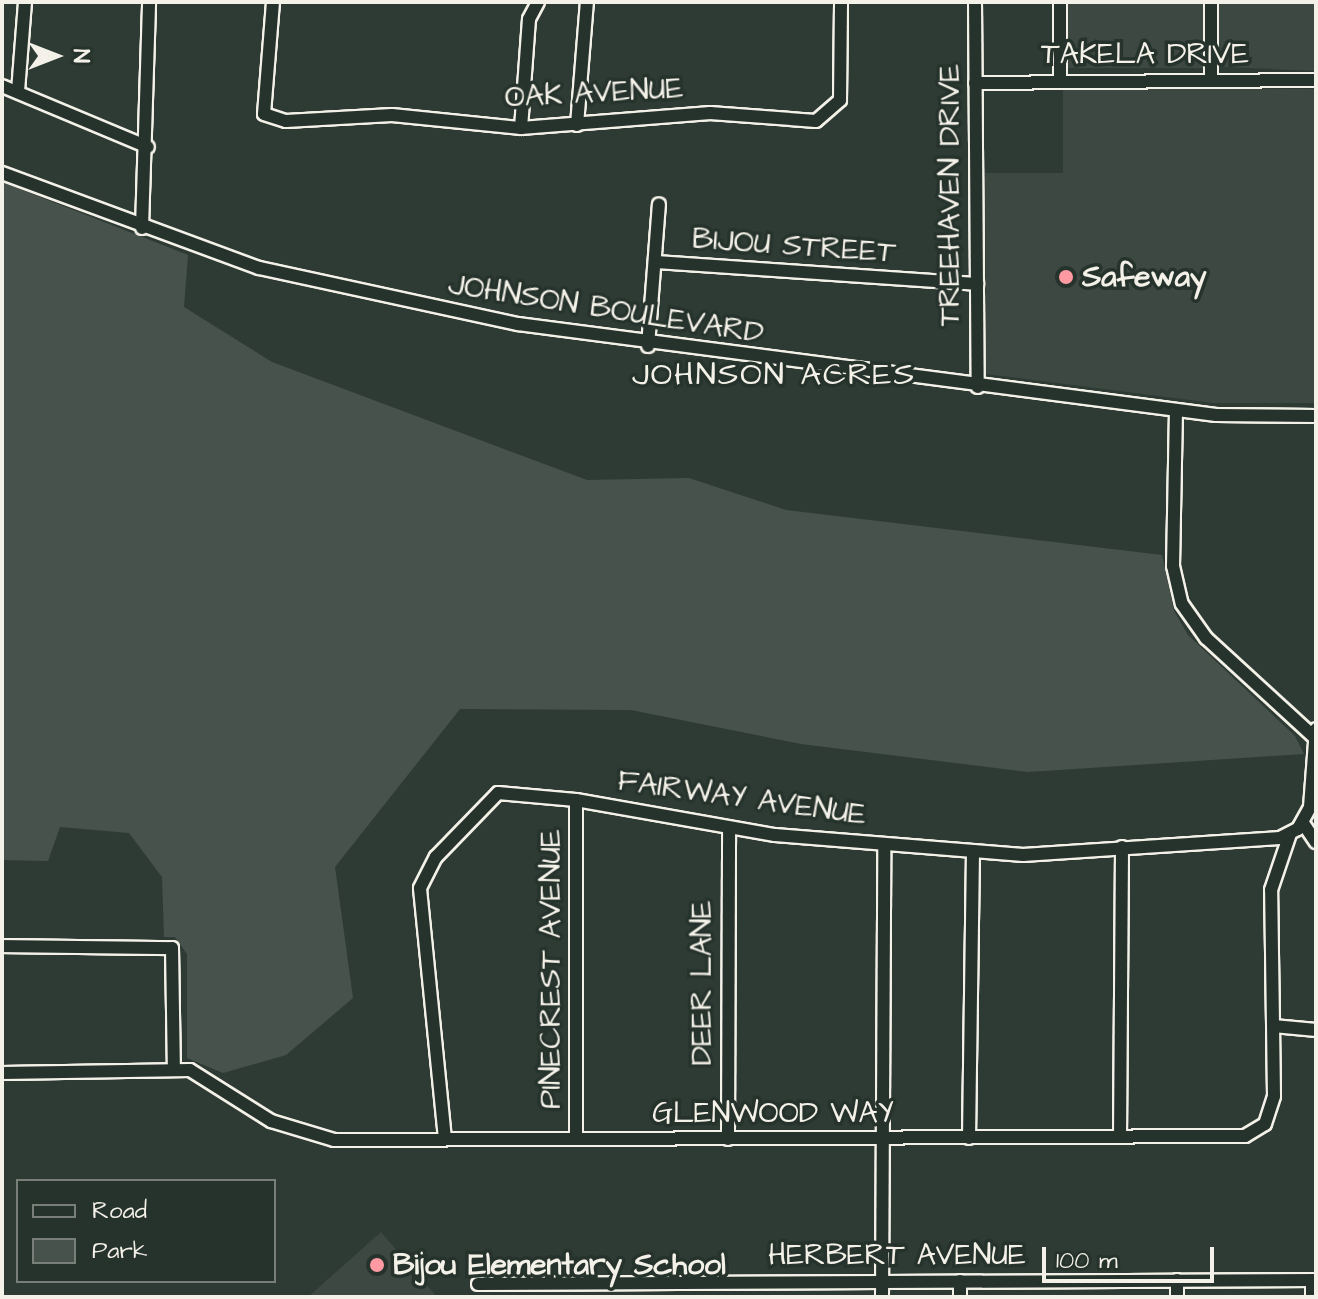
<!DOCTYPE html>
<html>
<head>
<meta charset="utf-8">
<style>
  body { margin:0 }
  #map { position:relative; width:1318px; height:1299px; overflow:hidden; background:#2e3b34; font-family:"Architects Daughter",sans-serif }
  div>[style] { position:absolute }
  .built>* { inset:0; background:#3c4841; transform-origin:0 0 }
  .green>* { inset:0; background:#48524c }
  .roads { filter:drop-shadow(2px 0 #f4f1e8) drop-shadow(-2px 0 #f4f1e8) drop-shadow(0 2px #f4f1e8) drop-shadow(0 -2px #f4f1e8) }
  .minor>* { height:12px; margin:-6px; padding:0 6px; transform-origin:6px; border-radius:6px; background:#26332d }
  .dots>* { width:22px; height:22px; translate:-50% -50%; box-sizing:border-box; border:4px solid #26332d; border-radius:50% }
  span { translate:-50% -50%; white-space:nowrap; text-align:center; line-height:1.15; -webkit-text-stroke:7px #26332d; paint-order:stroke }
  .street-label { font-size:30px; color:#f4f1e8 }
  .poi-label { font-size:30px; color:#f4f1e8; font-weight:700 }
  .left { translate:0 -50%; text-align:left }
  .neighbourhood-label { font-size:32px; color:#f4f1e8; letter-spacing:2px }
  .frame { position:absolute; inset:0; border:4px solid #f4f1e8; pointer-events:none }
  .legend { position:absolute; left:16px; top:1179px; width:260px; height:104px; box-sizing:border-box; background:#26332d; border:2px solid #787f78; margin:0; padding:10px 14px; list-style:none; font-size:24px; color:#f4f1e8 }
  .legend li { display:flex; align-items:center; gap:16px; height:40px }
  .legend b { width:40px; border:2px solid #787f78 }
  .north { position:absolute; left:16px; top:16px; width:80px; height:80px; -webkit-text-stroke:6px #26332d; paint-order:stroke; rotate:90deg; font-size:22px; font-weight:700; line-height:32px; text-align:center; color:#f4f1e8 }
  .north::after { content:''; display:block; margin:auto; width:28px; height:36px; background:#f4f1e8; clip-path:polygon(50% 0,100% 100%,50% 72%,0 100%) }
  .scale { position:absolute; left:1042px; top:1247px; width:172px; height:36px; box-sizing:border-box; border:4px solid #f4f1e8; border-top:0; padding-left:10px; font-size:24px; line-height:28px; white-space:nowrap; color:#f4f1e8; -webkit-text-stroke:6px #26332d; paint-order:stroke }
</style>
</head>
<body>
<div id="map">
  <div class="built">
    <i style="left:1068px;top:2px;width:136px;height:66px"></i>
    <i style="clip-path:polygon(1219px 2px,1316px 2px,1316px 71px,1225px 67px,1219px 57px)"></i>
    <i style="clip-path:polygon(1063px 87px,1316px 89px,1316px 403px,1213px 403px,986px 374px,985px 173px,1063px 173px)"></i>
    <i style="clip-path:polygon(381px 1232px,437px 1297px,308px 1297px)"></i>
  </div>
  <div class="green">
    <i style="clip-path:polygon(2px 182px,188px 255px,184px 307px,272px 362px,587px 480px,689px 478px,786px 510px,1162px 555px,1174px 611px,1188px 635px,1295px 736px,1304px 754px,1028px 772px,801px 744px,631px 710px,460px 709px,335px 867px,353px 998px,286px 1055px,223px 1073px,187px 1058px,187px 954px,175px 937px,164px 937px,162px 877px,129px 833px,60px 827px,48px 861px,2px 860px)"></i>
  </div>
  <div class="roads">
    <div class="minor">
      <i style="left:273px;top:2px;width:112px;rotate:94.6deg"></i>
      <i style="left:264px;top:114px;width:23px;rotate:18deg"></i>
      <i style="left:286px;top:121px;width:106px;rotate:-3.2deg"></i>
      <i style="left:392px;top:115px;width:130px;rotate:5.8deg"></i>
      <i style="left:521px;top:128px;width:190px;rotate:-4.5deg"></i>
      <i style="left:710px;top:113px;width:106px;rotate:4.3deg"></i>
      <i style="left:816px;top:121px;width:32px;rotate:-41deg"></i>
      <i style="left:840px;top:100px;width:98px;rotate:-89.4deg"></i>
      <i style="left:975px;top:2px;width:385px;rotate:89.6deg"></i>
      <i style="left:1060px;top:2px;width:79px;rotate:90deg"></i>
      <i style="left:1211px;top:2px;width:77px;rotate:90deg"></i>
      <i style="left:975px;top:83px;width:341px;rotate:-0.5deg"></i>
      <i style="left:2px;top:86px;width:158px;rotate:22.7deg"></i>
      <i style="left:18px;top:91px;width:89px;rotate:-85.5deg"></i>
      <i style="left:577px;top:125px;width:123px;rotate:-85.4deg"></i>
      <i style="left:521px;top:128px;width:109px;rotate:-85.8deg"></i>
      <i style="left:529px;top:19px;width:19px;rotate:-62deg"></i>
      <i style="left:2px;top:173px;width:274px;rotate:20.3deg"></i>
      <i style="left:259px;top:268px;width:265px;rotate:12.2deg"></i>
      <i style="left:518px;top:324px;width:704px;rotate:7.43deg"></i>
      <i style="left:1216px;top:415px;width:100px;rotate:0.6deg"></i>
      <i style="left:142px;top:228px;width:226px;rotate:-88.2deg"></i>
      <i style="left:655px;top:262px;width:323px;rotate:3.9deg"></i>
      <i style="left:648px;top:346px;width:142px;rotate:-85.6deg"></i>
      <i style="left:1176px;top:410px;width:156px;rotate:91.1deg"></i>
      <i style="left:1173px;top:566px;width:39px;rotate:77deg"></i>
      <i style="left:1182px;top:604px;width:42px;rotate:54.8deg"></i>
      <i style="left:1206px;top:638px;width:145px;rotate:42.5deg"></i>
      <i style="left:576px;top:800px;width:339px;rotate:90deg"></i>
      <i style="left:1303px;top:823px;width:23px;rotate:56deg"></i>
      <i style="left:2px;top:946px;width:170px;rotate:0.7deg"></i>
      <i style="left:172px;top:948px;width:121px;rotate:89.1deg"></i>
      <i style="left:1274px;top:1026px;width:42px;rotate:5.4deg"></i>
      <i style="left:2px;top:1073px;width:188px;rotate:-0.9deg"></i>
      <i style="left:190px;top:1070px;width:96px;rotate:32.2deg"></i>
      <i style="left:271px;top:1121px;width:66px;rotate:16.8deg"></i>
      <i style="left:334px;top:1140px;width:911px;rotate:-0.25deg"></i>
      <i style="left:1245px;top:1136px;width:23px;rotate:-31deg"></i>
      <i style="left:1265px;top:1124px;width:29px;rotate:-72deg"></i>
      <i style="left:1274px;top:1096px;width:206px;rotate:-90.8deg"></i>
      <i style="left:1271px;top:890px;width:59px;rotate:-71.3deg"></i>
      <i style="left:1120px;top:1137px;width:290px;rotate:-89.6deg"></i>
      <i style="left:969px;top:1138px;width:287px;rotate:-89.2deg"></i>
      <i style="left:445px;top:1139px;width:252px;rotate:-95.7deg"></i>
      <i style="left:420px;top:888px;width:35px;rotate:-63deg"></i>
      <i style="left:436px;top:857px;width:89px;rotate:-45.9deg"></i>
      <i style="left:498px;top:793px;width:78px;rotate:5.1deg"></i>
      <i style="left:576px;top:800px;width:202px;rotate:10deg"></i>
      <i style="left:775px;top:835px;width:249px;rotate:4.6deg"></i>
      <i style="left:1023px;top:855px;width:258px;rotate:-3.8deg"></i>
      <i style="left:1280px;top:838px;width:20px;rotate:-27deg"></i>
      <i style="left:1298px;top:829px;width:25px;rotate:-61deg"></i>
      <i style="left:1310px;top:807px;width:78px;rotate:-85.6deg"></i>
      <i style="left:728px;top:1139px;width:311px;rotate:-89.8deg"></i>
      <i style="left:1177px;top:1280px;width:17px;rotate:90deg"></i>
      <i style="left:1312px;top:1280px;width:17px;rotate:90deg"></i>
      <i style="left:478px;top:1284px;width:838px;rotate:-0.27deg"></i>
      <i style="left:882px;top:1297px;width:453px;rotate:-89.7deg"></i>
      <i style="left:960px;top:1297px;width:16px;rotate:-90deg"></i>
    </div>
  </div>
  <div class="dots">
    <i style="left:1066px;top:277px;background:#ff9aa2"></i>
    <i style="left:377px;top:1265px;background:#ff9aa2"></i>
  </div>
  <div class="street-label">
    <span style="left:1145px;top:54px">TAKELA DRIVE</span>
    <span style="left:594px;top:93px;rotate:-3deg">OAK AVENUE</span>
    <span style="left:950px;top:195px;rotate:-90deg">TREEHAVEN DRIVE</span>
    <span style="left:794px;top:246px;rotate:4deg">BIJOU STREET</span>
    <span style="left:606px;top:309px;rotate:9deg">JOHNSON BOULEVARD</span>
    <span style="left:742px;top:798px;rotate:8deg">FAIRWAY AVENUE</span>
    <span style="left:551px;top:969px;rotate:-90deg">PINECREST AVENUE</span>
    <span style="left:702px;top:983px;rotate:-90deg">DEER LANE</span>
    <span style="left:773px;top:1113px">GLENWOOD WAY</span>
    <span style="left:897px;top:1255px">HERBERT AVENUE</span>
  </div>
  <div class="poi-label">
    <span class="left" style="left:1082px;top:277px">Safeway</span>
    <span class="left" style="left:393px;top:1265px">Bijou Elementary School</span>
  </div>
  <div class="neighbourhood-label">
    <span style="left:774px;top:375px">JOHNSON ACRES</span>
  </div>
  <div class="frame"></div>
  <ul class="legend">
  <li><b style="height:10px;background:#26332d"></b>Road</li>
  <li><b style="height:22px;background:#48524c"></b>Park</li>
  </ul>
  <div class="north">N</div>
  <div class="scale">100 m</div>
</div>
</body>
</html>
